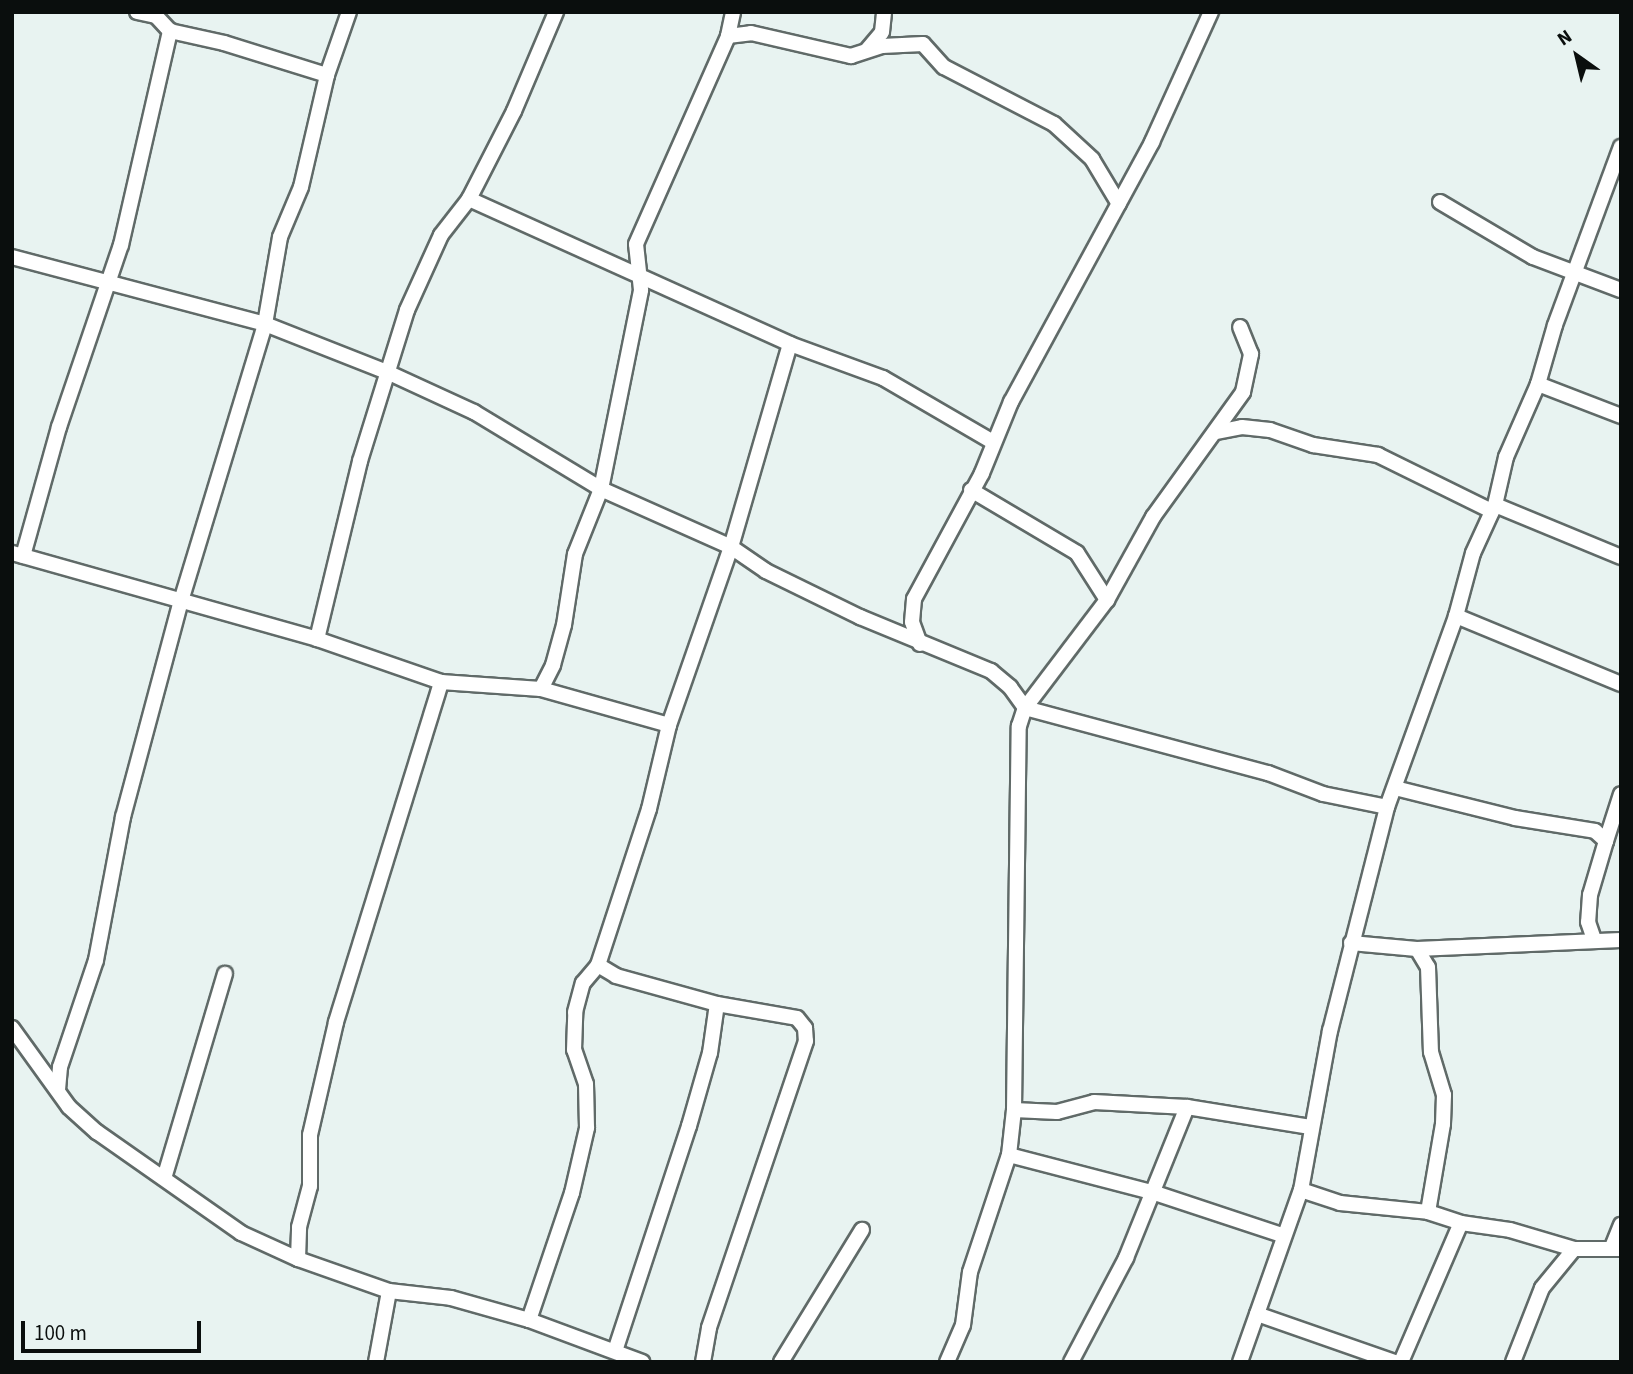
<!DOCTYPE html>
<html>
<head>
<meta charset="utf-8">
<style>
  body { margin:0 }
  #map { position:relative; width:1633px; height:1374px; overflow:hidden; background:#e8f3f1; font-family:"Source Sans 3",sans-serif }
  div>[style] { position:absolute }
  .roads { filter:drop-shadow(2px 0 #606a68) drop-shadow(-2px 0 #606a68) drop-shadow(0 2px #606a68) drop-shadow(0 -2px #606a68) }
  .street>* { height:14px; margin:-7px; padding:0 7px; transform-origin:7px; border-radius:7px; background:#fff }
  span { translate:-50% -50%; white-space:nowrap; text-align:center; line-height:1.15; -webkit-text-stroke:5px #e8f3f1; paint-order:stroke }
  .frame { position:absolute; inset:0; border:14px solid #0a0e0d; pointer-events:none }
  .north { position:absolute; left:1542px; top:21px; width:70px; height:70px; -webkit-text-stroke:5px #e8f3f1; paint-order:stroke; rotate:326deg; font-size:19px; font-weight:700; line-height:28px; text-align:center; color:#0a0e0d }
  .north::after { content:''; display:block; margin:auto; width:24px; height:32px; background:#0a0e0d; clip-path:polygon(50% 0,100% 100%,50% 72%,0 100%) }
  .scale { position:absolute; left:21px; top:1321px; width:180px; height:32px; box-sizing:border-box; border:4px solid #0a0e0d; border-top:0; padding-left:9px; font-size:21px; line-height:24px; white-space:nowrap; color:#0a0e0d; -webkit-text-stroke:5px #e8f3f1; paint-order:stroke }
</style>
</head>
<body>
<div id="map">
  <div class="roads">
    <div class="street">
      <i style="left:137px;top:12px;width:19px;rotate:12deg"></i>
      <i style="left:156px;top:16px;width:21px;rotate:47deg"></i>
      <i style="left:170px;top:31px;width:55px;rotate:12.5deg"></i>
      <i style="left:224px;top:43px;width:108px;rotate:17.3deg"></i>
      <i style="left:728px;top:36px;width:23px;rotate:-7deg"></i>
      <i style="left:751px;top:33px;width:103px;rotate:13deg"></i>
      <i style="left:851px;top:56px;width:33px;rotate:-18deg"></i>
      <i style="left:882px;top:46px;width:41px;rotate:-2.8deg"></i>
      <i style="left:923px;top:44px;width:31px;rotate:48deg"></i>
      <i style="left:944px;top:67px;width:124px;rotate:27.4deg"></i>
      <i style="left:1054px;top:124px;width:52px;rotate:42.6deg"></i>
      <i style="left:1092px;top:159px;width:52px;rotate:59deg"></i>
      <i style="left:867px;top:50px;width:23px;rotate:-50deg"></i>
      <i style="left:882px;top:32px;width:20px;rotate:-84deg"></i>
      <i style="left:469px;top:199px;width:352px;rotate:24.3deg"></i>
      <i style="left:790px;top:344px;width:99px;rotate:20.1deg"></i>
      <i style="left:883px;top:378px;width:127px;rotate:30.2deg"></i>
      <i style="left:1440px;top:202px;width:108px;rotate:30.6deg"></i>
      <i style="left:1533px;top:257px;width:94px;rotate:20.6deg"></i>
      <i style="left:12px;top:257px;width:262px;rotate:14.8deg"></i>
      <i style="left:265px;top:324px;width:131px;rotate:21.5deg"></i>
      <i style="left:387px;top:372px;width:96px;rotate:24.7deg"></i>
      <i style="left:474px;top:412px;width:149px;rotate:31.2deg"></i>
      <i style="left:601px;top:489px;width:142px;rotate:24deg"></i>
      <i style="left:731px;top:547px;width:42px;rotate:34.4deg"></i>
      <i style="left:766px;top:571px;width:105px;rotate:26.1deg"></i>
      <i style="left:860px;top:617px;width:142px;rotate:22.4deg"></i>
      <i style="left:991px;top:671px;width:25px;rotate:40deg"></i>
      <i style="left:1010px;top:687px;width:26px;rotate:54deg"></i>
      <i style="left:1025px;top:708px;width:252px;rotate:15deg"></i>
      <i style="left:1268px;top:773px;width:59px;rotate:20.9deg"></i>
      <i style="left:1323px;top:794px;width:65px;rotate:11.5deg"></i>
      <i style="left:1538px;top:384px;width:89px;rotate:21.1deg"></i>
      <i style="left:1217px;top:432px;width:25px;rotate:-11deg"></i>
      <i style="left:1242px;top:427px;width:28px;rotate:6deg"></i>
      <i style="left:1270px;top:430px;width:46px;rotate:19.2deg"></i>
      <i style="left:1313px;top:445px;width:66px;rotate:8.7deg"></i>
      <i style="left:1378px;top:455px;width:127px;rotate:26.2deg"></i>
      <i style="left:971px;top:490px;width:123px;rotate:30.7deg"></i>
      <i style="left:1077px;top:553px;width:56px;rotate:57.4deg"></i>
      <i style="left:1495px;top:505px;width:136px;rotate:22.4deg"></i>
      <i style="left:12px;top:553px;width:317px;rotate:15.7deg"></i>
      <i style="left:317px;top:639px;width:131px;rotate:19.1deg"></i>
      <i style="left:441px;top:682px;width:100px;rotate:4deg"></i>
      <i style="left:541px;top:689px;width:133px;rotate:15.7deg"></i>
      <i style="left:23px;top:556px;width:134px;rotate:-74.4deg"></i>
      <i style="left:59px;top:427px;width:192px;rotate:-71.2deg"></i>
      <i style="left:121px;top:245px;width:220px;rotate:-77.1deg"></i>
      <i style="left:1456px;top:616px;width:178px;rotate:22.4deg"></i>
      <i style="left:317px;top:639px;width:183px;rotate:-76.4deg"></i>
      <i style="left:360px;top:461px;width:158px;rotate:-72.7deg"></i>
      <i style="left:407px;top:310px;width:82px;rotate:-65.6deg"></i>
      <i style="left:441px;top:235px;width:46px;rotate:-52.1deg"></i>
      <i style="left:469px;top:199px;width:99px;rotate:-62.9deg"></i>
      <i style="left:514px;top:111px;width:108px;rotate:-67deg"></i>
      <i style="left:920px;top:644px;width:23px;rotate:-110deg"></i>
      <i style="left:912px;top:622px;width:23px;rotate:-85deg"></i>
      <i style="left:914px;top:599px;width:143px;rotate:-61.6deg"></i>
      <i style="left:982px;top:473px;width:77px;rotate:-67.8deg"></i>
      <i style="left:1011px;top:402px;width:296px;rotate:-61.5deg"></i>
      <i style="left:1152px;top:142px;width:143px;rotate:-65.6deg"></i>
      <i style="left:541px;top:689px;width:27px;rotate:-63deg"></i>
      <i style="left:553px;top:665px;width:41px;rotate:-74.6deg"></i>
      <i style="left:564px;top:625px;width:72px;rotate:-81.2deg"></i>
      <i style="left:575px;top:554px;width:70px;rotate:-68.2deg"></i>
      <i style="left:601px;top:489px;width:203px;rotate:-78.6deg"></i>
      <i style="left:641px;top:290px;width:46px;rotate:-96.2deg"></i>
      <i style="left:636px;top:244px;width:227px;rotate:-66.1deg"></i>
      <i style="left:728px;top:36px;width:25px;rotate:-78deg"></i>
      <i style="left:1395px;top:788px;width:124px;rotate:14deg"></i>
      <i style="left:1515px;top:818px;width:81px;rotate:9.2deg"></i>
      <i style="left:1595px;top:831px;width:15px;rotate:42deg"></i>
      <i style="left:1606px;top:841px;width:56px;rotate:106.5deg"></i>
      <i style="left:1590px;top:895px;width:27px;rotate:94deg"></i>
      <i style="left:1588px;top:922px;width:18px;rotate:71deg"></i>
      <i style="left:1606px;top:841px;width:49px;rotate:-72.3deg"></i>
      <i style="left:1351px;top:943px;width:66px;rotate:5.2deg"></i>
      <i style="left:1417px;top:949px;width:204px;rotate:-2.5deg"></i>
      <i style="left:1417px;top:949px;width:21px;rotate:59deg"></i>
      <i style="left:1428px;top:967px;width:85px;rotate:88deg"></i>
      <i style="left:1431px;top:1052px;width:45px;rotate:73.2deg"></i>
      <i style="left:1444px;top:1095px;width:29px;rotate:92deg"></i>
      <i style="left:1443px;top:1124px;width:89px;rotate:99.7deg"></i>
      <i style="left:598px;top:965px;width:21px;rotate:31deg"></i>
      <i style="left:616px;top:976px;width:105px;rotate:15.5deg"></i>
      <i style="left:717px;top:1004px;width:81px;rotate:9.9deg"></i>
      <i style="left:797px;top:1018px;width:13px;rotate:51deg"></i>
      <i style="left:805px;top:1028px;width:13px;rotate:86deg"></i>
      <i style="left:806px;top:1041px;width:303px;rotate:108.7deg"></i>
      <i style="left:709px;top:1328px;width:35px;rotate:100deg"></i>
      <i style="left:12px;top:1028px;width:97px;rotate:54.2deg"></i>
      <i style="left:69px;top:1107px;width:38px;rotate:42deg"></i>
      <i style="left:97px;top:1132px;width:176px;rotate:35deg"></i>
      <i style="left:241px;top:1233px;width:63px;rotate:24.5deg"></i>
      <i style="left:298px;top:1259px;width:96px;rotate:19.4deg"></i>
      <i style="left:389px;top:1291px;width:62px;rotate:6.4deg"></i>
      <i style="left:451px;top:1298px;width:81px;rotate:15.8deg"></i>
      <i style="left:529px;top:1320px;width:121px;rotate:20.4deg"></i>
      <i style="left:58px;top:1090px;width:23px;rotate:-85deg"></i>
      <i style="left:60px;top:1067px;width:113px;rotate:-71.4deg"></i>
      <i style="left:96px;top:960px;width:146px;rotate:-79.3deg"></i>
      <i style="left:123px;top:817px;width:224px;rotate:-75deg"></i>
      <i style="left:181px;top:601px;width:289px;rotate:-73.1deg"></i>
      <i style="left:265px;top:324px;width:88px;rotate:-80.2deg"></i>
      <i style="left:280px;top:237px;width:54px;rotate:-67.2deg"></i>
      <i style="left:301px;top:187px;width:115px;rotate:-76.9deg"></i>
      <i style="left:327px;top:75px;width:67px;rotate:-70.8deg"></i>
      <i style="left:1014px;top:1110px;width:43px;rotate:2.7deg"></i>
      <i style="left:1057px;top:1112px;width:38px;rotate:-15deg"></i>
      <i style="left:1094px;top:1102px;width:93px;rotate:3.1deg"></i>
      <i style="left:1187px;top:1107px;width:125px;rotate:9.2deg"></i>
      <i style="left:1009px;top:1155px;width:151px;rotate:14.6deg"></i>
      <i style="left:1155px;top:1193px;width:134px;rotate:18.3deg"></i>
      <i style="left:165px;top:1175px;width:210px;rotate:-73.4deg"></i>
      <i style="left:1301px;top:1190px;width:41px;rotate:18.4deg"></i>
      <i style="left:1340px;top:1203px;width:88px;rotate:5.8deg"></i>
      <i style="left:1428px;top:1212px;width:35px;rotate:18deg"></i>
      <i style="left:1461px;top:1223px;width:49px;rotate:8.1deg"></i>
      <i style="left:1510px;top:1230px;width:67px;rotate:16.5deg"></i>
      <i style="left:1574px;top:1249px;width:47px"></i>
      <i style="left:1612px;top:1247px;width:24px;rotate:-68deg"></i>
      <i style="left:298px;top:1259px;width:32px;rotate:-88deg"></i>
      <i style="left:299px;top:1227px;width:42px;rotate:-75deg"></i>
      <i style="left:310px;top:1186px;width:51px;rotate:-90deg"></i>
      <i style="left:310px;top:1135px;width:116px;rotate:-77deg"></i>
      <i style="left:336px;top:1022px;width:356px;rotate:-72.8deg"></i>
      <i style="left:1257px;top:1314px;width:146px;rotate:19.2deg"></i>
      <i style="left:529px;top:1320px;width:134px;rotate:-71.3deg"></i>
      <i style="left:572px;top:1193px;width:67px;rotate:-77deg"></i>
      <i style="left:587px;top:1128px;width:44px;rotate:-91.3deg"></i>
      <i style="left:586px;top:1084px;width:36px;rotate:-109deg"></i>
      <i style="left:574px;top:1050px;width:38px;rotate:-88deg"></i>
      <i style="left:575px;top:1012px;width:30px;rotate:-75deg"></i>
      <i style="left:583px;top:983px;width:23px;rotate:-50deg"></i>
      <i style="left:598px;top:965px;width:164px;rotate:-71.9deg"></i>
      <i style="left:649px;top:809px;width:86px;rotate:-76.6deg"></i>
      <i style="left:669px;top:725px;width:188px;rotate:-70.8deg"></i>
      <i style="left:731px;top:547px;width:211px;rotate:-73.8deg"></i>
      <i style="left:615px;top:1351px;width:237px;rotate:-71.8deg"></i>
      <i style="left:689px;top:1126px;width:76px;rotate:-74deg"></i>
      <i style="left:710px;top:1053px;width:49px;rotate:-81.9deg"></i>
      <i style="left:376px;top:1362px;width:72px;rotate:-79.6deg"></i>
      <i style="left:781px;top:1362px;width:155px;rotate:-58.5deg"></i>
      <i style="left:947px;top:1362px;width:40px;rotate:-66.6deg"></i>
      <i style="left:963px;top:1325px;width:53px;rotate:-82.5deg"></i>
      <i style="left:970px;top:1272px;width:123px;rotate:-71.6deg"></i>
      <i style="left:1009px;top:1155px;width:45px;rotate:-83.7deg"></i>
      <i style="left:1014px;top:1110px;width:384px;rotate:-89.3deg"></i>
      <i style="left:1019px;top:726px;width:19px;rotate:-72deg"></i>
      <i style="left:1025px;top:708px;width:136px;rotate:-52.8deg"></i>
      <i style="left:1107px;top:600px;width:95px;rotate:-61deg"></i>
      <i style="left:1153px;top:517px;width:154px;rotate:-54.2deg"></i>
      <i style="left:1243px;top:392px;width:39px;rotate:-78deg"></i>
      <i style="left:1251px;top:354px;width:29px;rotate:-112deg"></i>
      <i style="left:1071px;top:1362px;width:118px;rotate:-62.1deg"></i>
      <i style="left:1126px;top:1258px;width:163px;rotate:-68deg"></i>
      <i style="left:1240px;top:1362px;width:182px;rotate:-70.5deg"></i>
      <i style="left:1301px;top:1190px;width:162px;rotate:-79.7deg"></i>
      <i style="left:1330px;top:1031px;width:231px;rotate:-75.7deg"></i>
      <i style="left:1387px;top:807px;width:203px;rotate:-70.1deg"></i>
      <i style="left:1456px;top:616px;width:65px;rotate:-74.9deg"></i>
      <i style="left:1473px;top:553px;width:53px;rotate:-65.4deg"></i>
      <i style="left:1495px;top:505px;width:49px;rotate:-77.1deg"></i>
      <i style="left:1506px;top:457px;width:80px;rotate:-66.3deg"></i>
      <i style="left:1538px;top:384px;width:61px;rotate:-73.9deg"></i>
      <i style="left:1555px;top:325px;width:190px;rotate:-69.7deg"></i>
      <i style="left:1401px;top:1362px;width:151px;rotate:-66.7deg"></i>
      <i style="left:1513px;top:1362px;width:79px;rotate:-68.6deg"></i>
      <i style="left:1542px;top:1288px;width:50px;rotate:-50.6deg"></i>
    </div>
  </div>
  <div class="frame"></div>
  <div class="north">N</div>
  <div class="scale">100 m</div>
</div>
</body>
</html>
